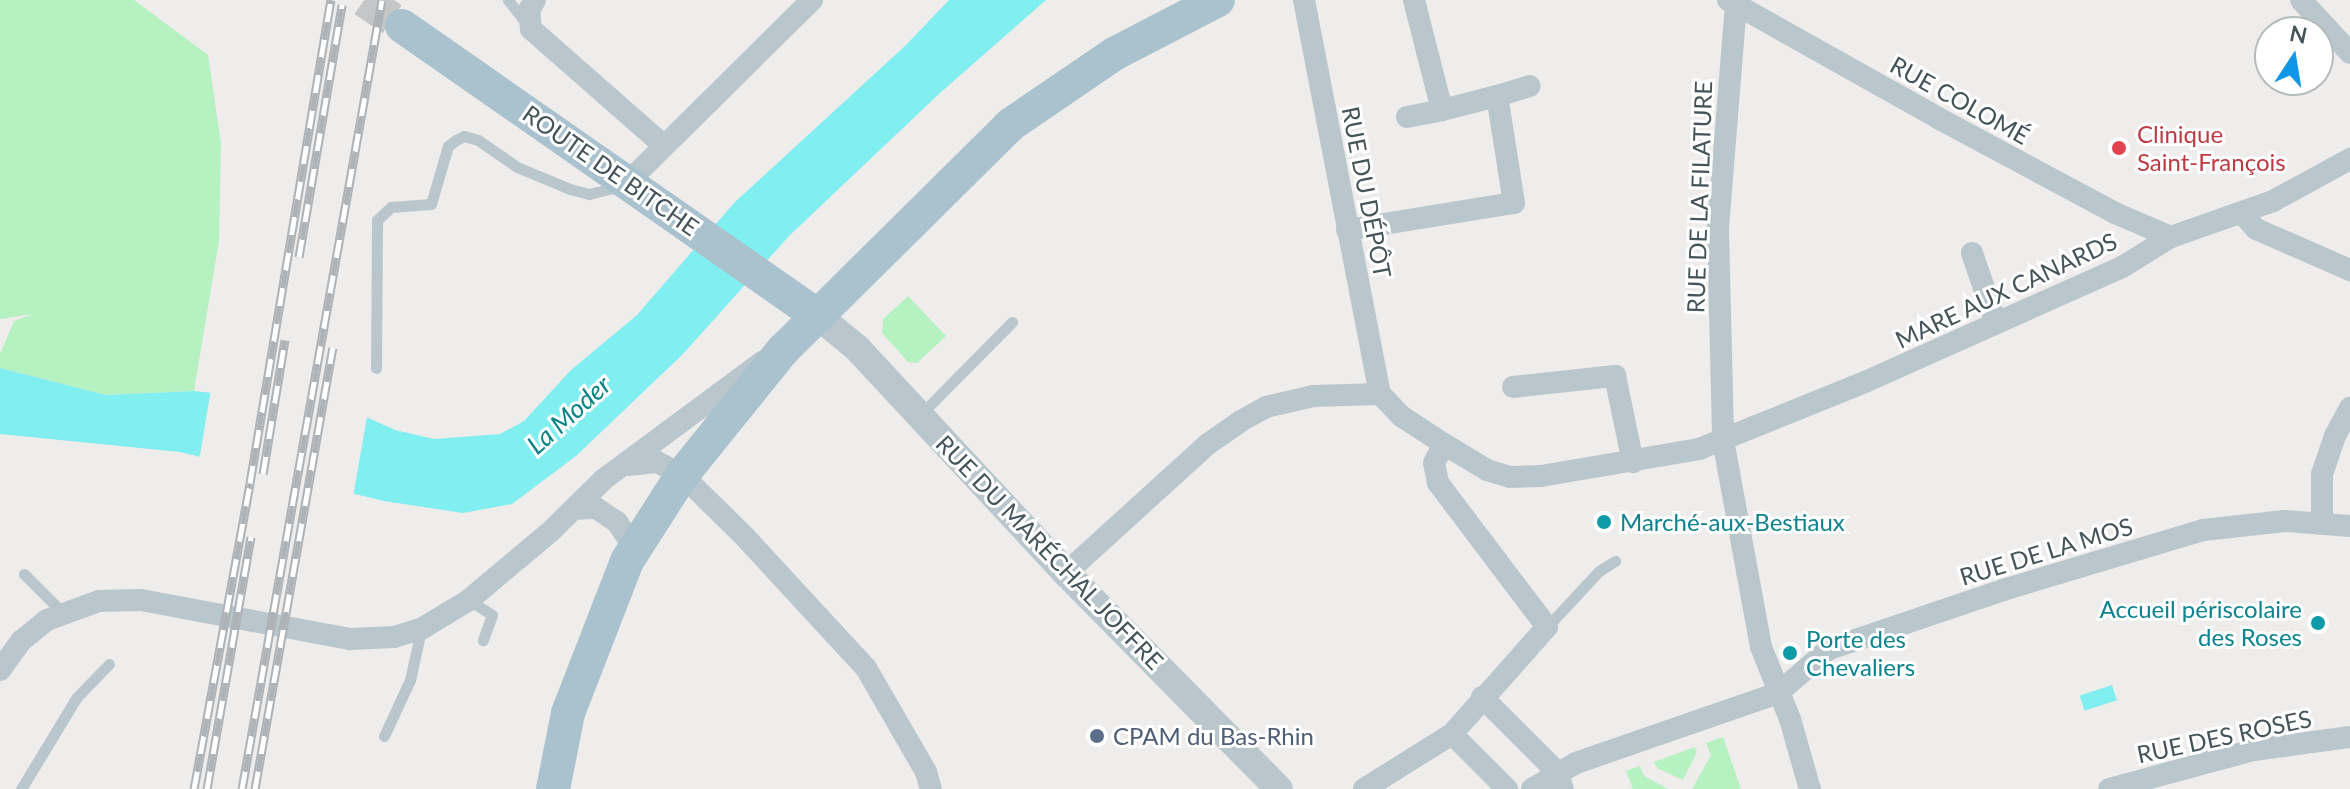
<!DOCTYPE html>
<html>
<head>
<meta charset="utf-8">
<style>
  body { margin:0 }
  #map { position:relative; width:2350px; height:789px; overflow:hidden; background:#efecec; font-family:Lato,sans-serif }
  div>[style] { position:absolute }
  .green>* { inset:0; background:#b6f1c2 }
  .water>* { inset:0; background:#81eef0; transform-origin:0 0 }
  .pier>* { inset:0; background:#efecec }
  .primary-tunnel>* { height:34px; margin-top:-17px; transform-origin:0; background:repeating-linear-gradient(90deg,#c4c6c8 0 34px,transparent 0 51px) }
  .service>* { height:11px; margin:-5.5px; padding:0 5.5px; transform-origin:5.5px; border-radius:5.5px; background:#b9c7cd }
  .minor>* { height:22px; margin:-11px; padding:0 11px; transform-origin:11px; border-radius:11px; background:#b9c7cd }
  .tertiary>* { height:28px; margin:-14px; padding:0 14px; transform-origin:14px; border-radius:14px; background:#b9c7cd }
  .primary>* { height:34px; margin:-17px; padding:0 17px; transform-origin:17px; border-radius:17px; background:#aac2cd }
  .rail>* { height:9px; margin-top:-4.5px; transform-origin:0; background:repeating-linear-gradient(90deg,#fff 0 18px,#aeb3b7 0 36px); box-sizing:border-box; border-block:2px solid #aeb3b7 }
  .dots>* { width:22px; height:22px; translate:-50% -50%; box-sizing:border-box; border:4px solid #fff; border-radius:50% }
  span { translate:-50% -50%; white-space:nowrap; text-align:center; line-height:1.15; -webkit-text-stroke:6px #fff; paint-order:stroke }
  .street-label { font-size:24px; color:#44545a }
  .health-label { font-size:24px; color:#be3a42 }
  .left { translate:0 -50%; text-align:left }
  .culture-label { font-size:24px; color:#0d838f }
  .right { translate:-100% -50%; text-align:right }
  .service-label { font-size:24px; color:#4e5e75 }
  .water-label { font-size:26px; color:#078386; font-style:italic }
  .north { position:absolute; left:2254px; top:16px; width:80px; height:80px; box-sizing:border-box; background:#fff; border:2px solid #b4bbbd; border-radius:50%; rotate:12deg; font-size:22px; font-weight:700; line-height:32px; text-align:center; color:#44545a }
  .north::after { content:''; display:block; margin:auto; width:28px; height:36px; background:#0f96e6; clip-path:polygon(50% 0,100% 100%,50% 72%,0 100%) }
</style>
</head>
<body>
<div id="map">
  <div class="green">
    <i style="clip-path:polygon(0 0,134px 0,208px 55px,221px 144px,219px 241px,194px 391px,106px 395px,0 368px,0 354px,14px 321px,33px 314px,0 319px)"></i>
    <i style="clip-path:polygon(908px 296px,946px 336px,917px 363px,908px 362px,882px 333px,883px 319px)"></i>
    <i style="clip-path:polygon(1723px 737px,1741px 789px,1692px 789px,1711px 755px,1706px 743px)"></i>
    <i style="clip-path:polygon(1695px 747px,1697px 752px,1683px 780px,1657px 768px,1654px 762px)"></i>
    <i style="clip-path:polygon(1640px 766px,1644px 776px,1668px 789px,1633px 789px,1626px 771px)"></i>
  </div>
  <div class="water">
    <i style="clip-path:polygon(949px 0,1046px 0,940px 93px,789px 236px,683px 354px,576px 456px,512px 504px,463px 513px,384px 501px,180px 452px,0 434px,0 368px,106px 395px,194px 391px,344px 407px,395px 430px,434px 439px,500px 434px,524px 421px,571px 370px,637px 315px,734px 203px,906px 45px)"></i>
    <i style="left:2112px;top:685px;width:16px;height:34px;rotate:72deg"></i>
  </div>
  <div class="pier">
    <i style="clip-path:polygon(211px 389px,344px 403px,368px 411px,353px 497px,199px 461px)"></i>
  </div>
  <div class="primary-tunnel">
    <i style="left:364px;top:0;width:46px;rotate:34.4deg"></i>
  </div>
  <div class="service">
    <i style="left:508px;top:0;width:28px;rotate:52deg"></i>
    <i style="left:376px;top:368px;width:148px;rotate:-89.6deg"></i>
    <i style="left:377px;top:220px;width:19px;rotate:-43deg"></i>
    <i style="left:391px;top:207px;width:40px;rotate:-4.3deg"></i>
    <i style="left:431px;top:204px;width:60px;rotate:-73.7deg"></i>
    <i style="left:448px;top:146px;width:10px;rotate:-37deg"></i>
    <i style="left:456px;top:140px;width:9px;rotate:-27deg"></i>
    <i style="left:464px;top:136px;width:15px;rotate:16deg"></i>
    <i style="left:478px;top:140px;width:47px;rotate:34.7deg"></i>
    <i style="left:517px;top:167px;width:57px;rotate:22.5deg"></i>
    <i style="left:570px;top:189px;width:20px;rotate:15deg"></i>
    <i style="left:589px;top:194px;width:32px;rotate:-14deg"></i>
    <i style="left:920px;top:415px;width:131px;rotate:-45.3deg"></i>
    <i style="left:24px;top:574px;width:54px;rotate:45deg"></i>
    <i style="left:469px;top:600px;width:27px;rotate:33deg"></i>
    <i style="left:492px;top:615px;width:27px;rotate:110deg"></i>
    <i style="left:1547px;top:627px;width:76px;rotate:-47.1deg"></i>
    <i style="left:1599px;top:571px;width:19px;rotate:-32deg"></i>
    <i style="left:384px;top:736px;width:62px;rotate:-65.1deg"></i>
    <i style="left:410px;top:680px;width:51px;rotate:-77.6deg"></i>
    <i style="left:21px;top:789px;width:108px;rotate:-58.7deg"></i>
    <i style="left:77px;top:697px;width:46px;rotate:-45.9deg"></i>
  </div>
  <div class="minor">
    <i style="left:535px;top:0;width:12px;rotate:121deg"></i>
    <i style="left:529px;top:10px;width:19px;rotate:84deg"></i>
    <i style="left:531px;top:29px;width:177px;rotate:41.3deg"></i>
    <i style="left:1304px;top:0;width:401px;rotate:79.1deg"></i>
    <i style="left:1380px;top:394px;width:30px;rotate:46deg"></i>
    <i style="left:1401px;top:416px;width:51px;rotate:33.1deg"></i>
    <i style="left:1444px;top:444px;width:50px;rotate:31.2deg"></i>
    <i style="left:1487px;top:470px;width:24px;rotate:17deg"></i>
    <i style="left:1510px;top:477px;width:31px;rotate:-2deg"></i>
    <i style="left:1541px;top:476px;width:160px;rotate:-9.7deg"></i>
    <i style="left:1699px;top:449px;width:179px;rotate:-22deg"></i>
    <i style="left:1865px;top:382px;width:282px;rotate:-24.1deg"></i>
    <i style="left:2122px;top:267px;width:57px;rotate:-31.5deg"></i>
    <i style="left:2171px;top:237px;width:108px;rotate:-19.4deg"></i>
    <i style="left:2273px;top:201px;width:88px;rotate:-28.6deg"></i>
    <i style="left:1728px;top:0;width:241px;rotate:29.3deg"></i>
    <i style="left:1938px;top:118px;width:201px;rotate:28.2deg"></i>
    <i style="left:2115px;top:213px;width:61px;rotate:23.2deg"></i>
    <i style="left:2301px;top:0;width:72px;rotate:47.2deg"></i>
    <i style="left:1736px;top:4px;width:227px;rotate:94.6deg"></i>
    <i style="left:1718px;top:230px;width:210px;rotate:88.6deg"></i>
    <i style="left:1723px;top:440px;width:210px;rotate:79.6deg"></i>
    <i style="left:1761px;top:647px;width:78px;rotate:68.1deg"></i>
    <i style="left:1790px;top:719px;width:73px;rotate:74.1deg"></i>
    <i style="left:1497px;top:96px;width:34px;rotate:-17deg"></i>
    <i style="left:1407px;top:117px;width:36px;rotate:-11deg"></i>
    <i style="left:628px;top:182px;width:259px;rotate:-44.7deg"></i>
    <i style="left:2242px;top:213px;width:21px;rotate:49deg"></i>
    <i style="left:2256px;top:229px;width:103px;rotate:23.6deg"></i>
    <i style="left:1347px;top:230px;width:169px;rotate:-9.2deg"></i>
    <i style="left:1514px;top:203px;width:108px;rotate:-99deg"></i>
    <i style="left:1497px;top:96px;width:57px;rotate:165.7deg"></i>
    <i style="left:1442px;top:110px;width:114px;rotate:-104.3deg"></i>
    <i style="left:1972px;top:253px;width:74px;rotate:71.1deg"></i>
    <i style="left:1513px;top:387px;width:103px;rotate:-6.2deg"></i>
    <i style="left:1615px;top:376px;width:88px;rotate:78.2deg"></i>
    <i style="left:628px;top:465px;width:29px;rotate:-6deg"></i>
    <i style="left:657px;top:462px;width:28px;rotate:27deg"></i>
    <i style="left:682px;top:475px;width:88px;rotate:44.5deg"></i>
    <i style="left:745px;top:537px;width:178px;rotate:47.3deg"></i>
    <i style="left:866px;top:668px;width:120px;rotate:60deg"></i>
    <i style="left:926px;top:772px;width:18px;rotate:74deg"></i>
    <i style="left:574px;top:509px;width:22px;rotate:-3deg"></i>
    <i style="left:596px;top:508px;width:25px;rotate:34deg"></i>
    <i style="left:617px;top:522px;width:23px;rotate:56deg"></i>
    <i style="left:630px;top:541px;width:20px;rotate:99deg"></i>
    <i style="left:2322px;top:524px;width:50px;rotate:-90deg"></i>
    <i style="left:2322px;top:474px;width:40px;rotate:-71.1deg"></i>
    <i style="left:2335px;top:436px;width:32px;rotate:-62deg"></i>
    <i style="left:1066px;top:573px;width:192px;rotate:-42.3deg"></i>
    <i style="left:1208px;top:444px;width:40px;rotate:-34.9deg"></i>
    <i style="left:1241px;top:421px;width:29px;rotate:-29deg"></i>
    <i style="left:1266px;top:407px;width:49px;rotate:-12.9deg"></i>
    <i style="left:1314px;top:396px;width:66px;rotate:-1.7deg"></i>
    <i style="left:0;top:670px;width:36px;rotate:-54deg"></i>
    <i style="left:21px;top:641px;width:33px;rotate:-39deg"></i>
    <i style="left:47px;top:620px;width:55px;rotate:-20.1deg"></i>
    <i style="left:99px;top:601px;width:42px;rotate:-1.4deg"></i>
    <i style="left:141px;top:600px;width:213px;rotate:10.6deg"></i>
    <i style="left:350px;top:639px;width:44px;rotate:-2.6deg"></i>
    <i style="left:394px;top:637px;width:28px;rotate:-17deg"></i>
    <i style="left:421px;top:629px;width:56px;rotate:-31.1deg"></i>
    <i style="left:469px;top:600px;width:109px;rotate:-40.1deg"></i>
    <i style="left:552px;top:530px;width:73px;rotate:-44.4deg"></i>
    <i style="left:604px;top:479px;width:197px;rotate:-36.5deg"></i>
    <i style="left:1482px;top:697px;width:106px;rotate:45deg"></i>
    <i style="left:1557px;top:772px;width:18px;rotate:71deg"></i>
    <i style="left:1452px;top:734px;width:78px;rotate:45deg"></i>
    <i style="left:1364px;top:789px;width:104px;rotate:-32deg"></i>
    <i style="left:1452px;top:734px;width:143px;rotate:-48.4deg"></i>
    <i style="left:1547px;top:627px;width:181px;rotate:-127.1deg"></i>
    <i style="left:1438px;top:483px;width:20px;rotate:-101deg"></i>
    <i style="left:1434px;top:463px;width:21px;rotate:-62deg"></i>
    <i style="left:1532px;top:789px;width:51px;rotate:-30.6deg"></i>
    <i style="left:1576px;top:763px;width:214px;rotate:-19.1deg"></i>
    <i style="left:1778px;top:693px;width:67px;rotate:-40.8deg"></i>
    <i style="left:1829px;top:649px;width:184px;rotate:-18.7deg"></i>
    <i style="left:2003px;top:590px;width:209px;rotate:-16.7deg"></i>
    <i style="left:2203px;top:530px;width:82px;rotate:-6.3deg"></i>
    <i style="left:2285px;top:521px;width:65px;rotate:4.4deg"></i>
    <i style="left:2109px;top:789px;width:150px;rotate:-15.1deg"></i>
    <i style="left:2254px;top:750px;width:97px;rotate:-7.7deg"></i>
  </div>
  <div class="tertiary">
    <i style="left:818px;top:316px;width:50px;rotate:39.4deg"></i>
    <i style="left:857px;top:348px;width:307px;rotate:47.1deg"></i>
    <i style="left:1066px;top:573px;width:303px;rotate:45.4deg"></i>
  </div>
  <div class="primary">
    <i style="left:402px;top:26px;width:507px;rotate:34.88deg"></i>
    <i style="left:553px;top:789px;width:77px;rotate:-78.8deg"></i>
    <i style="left:568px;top:713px;width:163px;rotate:-68.8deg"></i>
    <i style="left:627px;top:561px;width:102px;rotate:-57.4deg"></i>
    <i style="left:682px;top:475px;width:161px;rotate:-51.1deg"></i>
    <i style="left:783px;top:350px;width:320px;rotate:-44.7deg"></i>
    <i style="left:1010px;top:125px;width:126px;rotate:-34.3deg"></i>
    <i style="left:1114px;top:54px;width:117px;rotate:-27.4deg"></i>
  </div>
  <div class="rail">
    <i style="left:299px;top:257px;width:256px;rotate:-80.3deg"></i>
    <i style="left:263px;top:474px;width:136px;rotate:-80.7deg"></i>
    <i style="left:194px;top:789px;width:311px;rotate:-79.6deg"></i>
    <i style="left:250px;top:483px;width:490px;rotate:-80.5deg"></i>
    <i style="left:207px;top:789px;width:256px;rotate:-80.1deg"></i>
    <i style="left:242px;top:789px;width:801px;rotate:-79.94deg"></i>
    <i style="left:255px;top:789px;width:448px;rotate:-80deg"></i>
  </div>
  <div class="dots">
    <i style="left:2119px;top:148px;background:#e0444e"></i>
    <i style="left:1604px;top:522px;background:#0f9aa8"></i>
    <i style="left:2318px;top:623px;background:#0f9aa8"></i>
    <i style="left:1790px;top:653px;background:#0f9aa8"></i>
    <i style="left:1097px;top:736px;background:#5c6f8a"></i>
  </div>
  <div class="street-label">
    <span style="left:1960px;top:100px;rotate:29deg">RUE COLOMÉ</span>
    <span style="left:611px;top:170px;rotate:35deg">ROUTE DE BITCHE</span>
    <span style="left:1367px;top:192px;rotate:79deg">RUE DU DÉPÔT</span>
    <span style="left:1699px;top:197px;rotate:-88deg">RUE DE LA FILATURE</span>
    <span style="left:2006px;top:290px;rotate:-25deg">MARE AUX CANARDS</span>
    <span style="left:2046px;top:551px;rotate:-17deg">RUE DE LA MOS</span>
    <span style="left:1050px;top:552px;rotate:46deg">RUE DU MARÉCHAL JOFFRE</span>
    <span style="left:2224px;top:736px;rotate:-12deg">RUE DES ROSES</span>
  </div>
  <div class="health-label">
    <span class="left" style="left:2137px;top:148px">Clinique<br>Saint-François</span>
  </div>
  <div class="culture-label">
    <span class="left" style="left:1620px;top:522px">Marché-aux-Bestiaux</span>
    <span class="right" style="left:2302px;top:623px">Accueil périscolaire<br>des Roses</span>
    <span class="left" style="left:1806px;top:653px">Porte des<br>Chevaliers</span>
  </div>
  <div class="service-label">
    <span class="left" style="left:1113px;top:736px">CPAM du Bas-Rhin</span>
  </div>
  <div class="water-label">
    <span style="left:569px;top:415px;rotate:-42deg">La Moder</span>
  </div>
  <div class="north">N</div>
</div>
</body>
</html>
